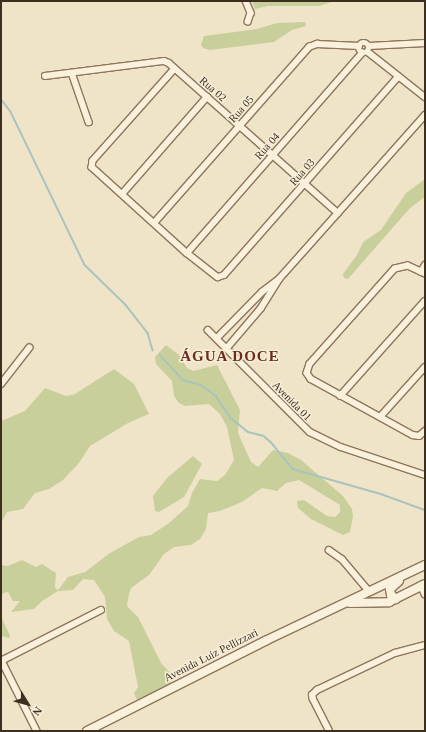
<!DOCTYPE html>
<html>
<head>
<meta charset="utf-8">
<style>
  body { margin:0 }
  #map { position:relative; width:426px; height:732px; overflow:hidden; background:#f0e4c8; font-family:"Times New Roman",serif }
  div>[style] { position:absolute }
  .green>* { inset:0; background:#c9cf9b }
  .stream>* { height:1.5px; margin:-0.75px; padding:0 0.75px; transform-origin:0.75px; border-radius:0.75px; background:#a9c4bc }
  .roads { filter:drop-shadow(1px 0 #8d765c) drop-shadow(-1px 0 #8d765c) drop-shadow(0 1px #8d765c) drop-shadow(0 -1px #8d765c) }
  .minor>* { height:5.5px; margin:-2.75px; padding:0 2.75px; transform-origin:2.75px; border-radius:2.75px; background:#faf1dc }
  .minor>.ring { margin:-2.75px; padding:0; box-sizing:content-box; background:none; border:5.5px solid #faf1dc; border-radius:50% }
  .secondary>* { height:8px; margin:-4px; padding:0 4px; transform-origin:4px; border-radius:4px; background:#faf1dc }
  span { translate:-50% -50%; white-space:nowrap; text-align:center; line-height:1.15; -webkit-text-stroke:3px #f7eed8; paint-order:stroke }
  .street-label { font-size:11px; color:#3d2e20 }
  .district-label { font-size:15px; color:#6b2e1e; font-weight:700; letter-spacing:1px }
  .frame { position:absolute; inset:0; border:2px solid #3d2e20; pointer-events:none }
  .north { position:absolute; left:8px; top:684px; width:40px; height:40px; -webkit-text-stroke:3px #f7eed8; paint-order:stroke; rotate:127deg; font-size:11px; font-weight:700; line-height:16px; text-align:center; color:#3d2e20 }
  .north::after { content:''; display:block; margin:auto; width:14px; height:18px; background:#3d2e20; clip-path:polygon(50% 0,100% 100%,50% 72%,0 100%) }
</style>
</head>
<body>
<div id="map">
  <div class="green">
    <i style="clip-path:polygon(252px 1px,334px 1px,320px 6px,268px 6px,255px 9px)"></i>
    <i style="clip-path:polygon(305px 22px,306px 26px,292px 30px,274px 42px,210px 50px,203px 48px,201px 45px,204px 36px,257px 29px,277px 23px)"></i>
    <i style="clip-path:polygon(425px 179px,425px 197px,410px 208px,348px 279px,344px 278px,343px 274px,357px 255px,363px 242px,381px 230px,406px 193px)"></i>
    <i style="clip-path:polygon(166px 345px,179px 355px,187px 368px,193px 371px,217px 365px,240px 410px,238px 433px,251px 462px,258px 467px,273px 450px,288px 453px,301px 460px,343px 496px,352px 509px,353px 517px,350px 532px,343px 535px,311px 519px,298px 508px,297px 501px,304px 500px,327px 516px,335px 517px,340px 512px,340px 505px,299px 480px,286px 483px,277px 491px,262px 488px,242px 502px,220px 511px,208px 513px,206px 529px,200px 539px,191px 545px,174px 547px,164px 554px,149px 575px,131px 588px,129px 594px,127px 606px,138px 617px,161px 663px,173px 676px,168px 688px,144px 700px,137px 700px,134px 693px,138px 687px,129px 641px,114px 631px,107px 619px,105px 597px,94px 580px,83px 579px,73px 590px,58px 591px,42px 601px,34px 609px,11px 612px,20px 601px,13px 601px,8px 592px,3px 593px,1px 600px,1px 565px,8px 566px,22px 560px,36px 567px,42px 564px,56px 573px,55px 588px,58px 590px,68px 577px,85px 572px,110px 553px,139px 537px,151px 535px,169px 523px,188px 506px,192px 493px,200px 479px,217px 481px,225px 475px,234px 460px,227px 427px,220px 414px,209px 404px,185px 406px,179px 403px,174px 396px,172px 381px,156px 364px,155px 357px)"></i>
    <i style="clip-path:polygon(114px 369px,134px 384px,149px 414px,128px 423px,90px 446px,79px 463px,63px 480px,49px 489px,35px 493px,23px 509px,7px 512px,1px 523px,1px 421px,25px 411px,45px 388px,66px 396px,75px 394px)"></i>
    <i style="clip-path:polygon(193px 456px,202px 464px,184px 497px,159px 512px,155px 511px,153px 496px,167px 478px)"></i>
    <i style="clip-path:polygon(1px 616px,10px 636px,9px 638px,1px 636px)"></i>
  </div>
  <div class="stream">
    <i style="left:1px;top:99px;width:16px;rotate:52deg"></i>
    <i style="left:11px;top:112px;width:170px;rotate:64.2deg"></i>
    <i style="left:85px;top:265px;width:57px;rotate:44.3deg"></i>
    <i style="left:126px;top:305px;width:36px;rotate:52deg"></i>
    <i style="left:148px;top:333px;width:18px;rotate:74deg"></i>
    <i style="left:160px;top:355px;width:34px;rotate:47deg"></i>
    <i style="left:183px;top:380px;width:19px;rotate:16deg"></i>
    <i style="left:201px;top:385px;width:19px;rotate:36deg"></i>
    <i style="left:216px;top:396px;width:27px;rotate:56deg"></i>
    <i style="left:231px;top:418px;width:22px;rotate:39deg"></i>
    <i style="left:248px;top:432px;width:16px;rotate:14deg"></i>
    <i style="left:264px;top:436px;width:9px;rotate:41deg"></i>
    <i style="left:271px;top:442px;width:35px;rotate:51deg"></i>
    <i style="left:293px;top:469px;width:91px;rotate:15.9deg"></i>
    <i style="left:381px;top:494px;width:47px;rotate:20deg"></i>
  </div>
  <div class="roads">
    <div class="minor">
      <i style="left:246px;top:1px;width:13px;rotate:67deg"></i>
      <i style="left:251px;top:13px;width:9px;rotate:108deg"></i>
      <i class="ring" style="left:358.5px;top:42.5px;width:5.5px;height:5.5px"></i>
      <i style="left:369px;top:46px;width:56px;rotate:-3.1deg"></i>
      <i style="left:368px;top:52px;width:73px;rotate:38.3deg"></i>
      <i style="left:175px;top:69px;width:123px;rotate:131.7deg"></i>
      <i style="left:93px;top:161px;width:6px;rotate:99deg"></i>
      <i style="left:92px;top:167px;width:128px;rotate:42.2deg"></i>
      <i style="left:187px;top:253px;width:39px;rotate:38deg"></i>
      <i style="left:218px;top:277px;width:6px;rotate:-18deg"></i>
      <i style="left:224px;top:275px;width:264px;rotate:-48.7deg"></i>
      <i style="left:72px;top:73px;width:52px;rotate:70.9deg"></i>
      <i style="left:45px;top:76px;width:120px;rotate:-7.2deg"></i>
      <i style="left:164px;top:61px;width:5px;rotate:22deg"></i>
      <i style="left:169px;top:63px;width:226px;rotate:41.6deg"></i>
      <i style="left:122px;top:194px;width:129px;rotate:-48.8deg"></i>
      <i style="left:154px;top:223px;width:235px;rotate:-48.6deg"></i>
      <i style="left:309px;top:47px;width:9px;rotate:-21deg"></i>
      <i style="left:317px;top:44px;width:42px;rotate:2.7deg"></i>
      <i style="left:187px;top:253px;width:266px;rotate:-48.8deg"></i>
      <i style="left:421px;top:272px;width:8px;rotate:-60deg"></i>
      <i style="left:425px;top:274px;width:19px;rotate:-155deg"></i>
      <i style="left:408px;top:266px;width:13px;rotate:167deg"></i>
      <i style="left:395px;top:269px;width:127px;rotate:131.8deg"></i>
      <i style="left:310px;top:364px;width:9px;rotate:108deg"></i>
      <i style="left:307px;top:373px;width:7px;rotate:56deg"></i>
      <i style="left:311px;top:379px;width:116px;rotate:28.8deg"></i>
      <i style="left:413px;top:435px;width:6px;rotate:9deg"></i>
      <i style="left:419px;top:436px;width:8px;rotate:-40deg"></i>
      <i style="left:208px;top:330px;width:144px;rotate:45deg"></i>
      <i style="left:310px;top:432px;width:34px;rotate:26deg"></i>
      <i style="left:341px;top:447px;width:89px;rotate:18.4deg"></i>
      <i style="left:217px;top:338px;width:64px;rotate:-45.6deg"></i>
      <i style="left:262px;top:292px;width:21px;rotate:-37deg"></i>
      <i style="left:227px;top:348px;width:52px;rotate:-49.6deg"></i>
      <i style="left:261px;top:308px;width:34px;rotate:-58deg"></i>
      <i style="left:279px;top:279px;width:220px;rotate:-48.3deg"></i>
      <i style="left:1px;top:384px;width:46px;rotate:-52.1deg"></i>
      <i style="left:340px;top:396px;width:127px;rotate:-48.2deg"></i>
      <i style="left:380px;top:417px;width:67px;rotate:-48deg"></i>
      <i style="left:329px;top:550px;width:16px;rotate:35deg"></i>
      <i style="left:342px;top:559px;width:42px;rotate:49.8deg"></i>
      <i style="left:421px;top:585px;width:10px;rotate:66deg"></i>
      <i style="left:1px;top:659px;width:80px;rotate:63.4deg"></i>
      <i style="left:1px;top:661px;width:112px;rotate:-27deg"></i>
      <i style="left:329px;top:731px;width:36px;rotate:-117deg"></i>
      <i style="left:313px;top:699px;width:4px;rotate:-104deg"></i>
      <i style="left:312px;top:695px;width:7px;rotate:-45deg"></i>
      <i style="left:317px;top:690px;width:86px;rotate:-25.4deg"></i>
      <i style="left:395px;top:653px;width:31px;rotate:-15deg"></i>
    </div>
    <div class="secondary">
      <i style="left:396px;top:599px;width:6px;rotate:-141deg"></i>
      <i style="left:391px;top:595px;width:6px;rotate:-99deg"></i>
      <i style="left:390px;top:589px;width:12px;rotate:-42deg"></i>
      <i style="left:350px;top:603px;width:39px;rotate:-1deg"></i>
      <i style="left:389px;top:602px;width:40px;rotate:-26.6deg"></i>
      <i style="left:87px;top:731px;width:202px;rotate:-26.8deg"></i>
      <i style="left:267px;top:640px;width:175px;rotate:-25.4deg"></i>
    </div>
  </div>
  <div class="street-label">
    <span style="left:213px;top:89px;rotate:41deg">Rua 02</span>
    <span style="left:241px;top:109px;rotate:-49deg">Rua 05</span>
    <span style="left:267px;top:146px;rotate:-49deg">Rua 04</span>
    <span style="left:302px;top:172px;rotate:-49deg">Rua 03</span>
    <span style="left:292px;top:401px;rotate:45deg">Avenida 01</span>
    <span style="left:211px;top:655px;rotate:-27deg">Avenida Luiz Pellizzari</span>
  </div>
  <div class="district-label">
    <span style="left:230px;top:357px">ÁGUA DOCE</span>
  </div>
  <div class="frame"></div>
  <div class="north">N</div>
</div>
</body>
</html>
